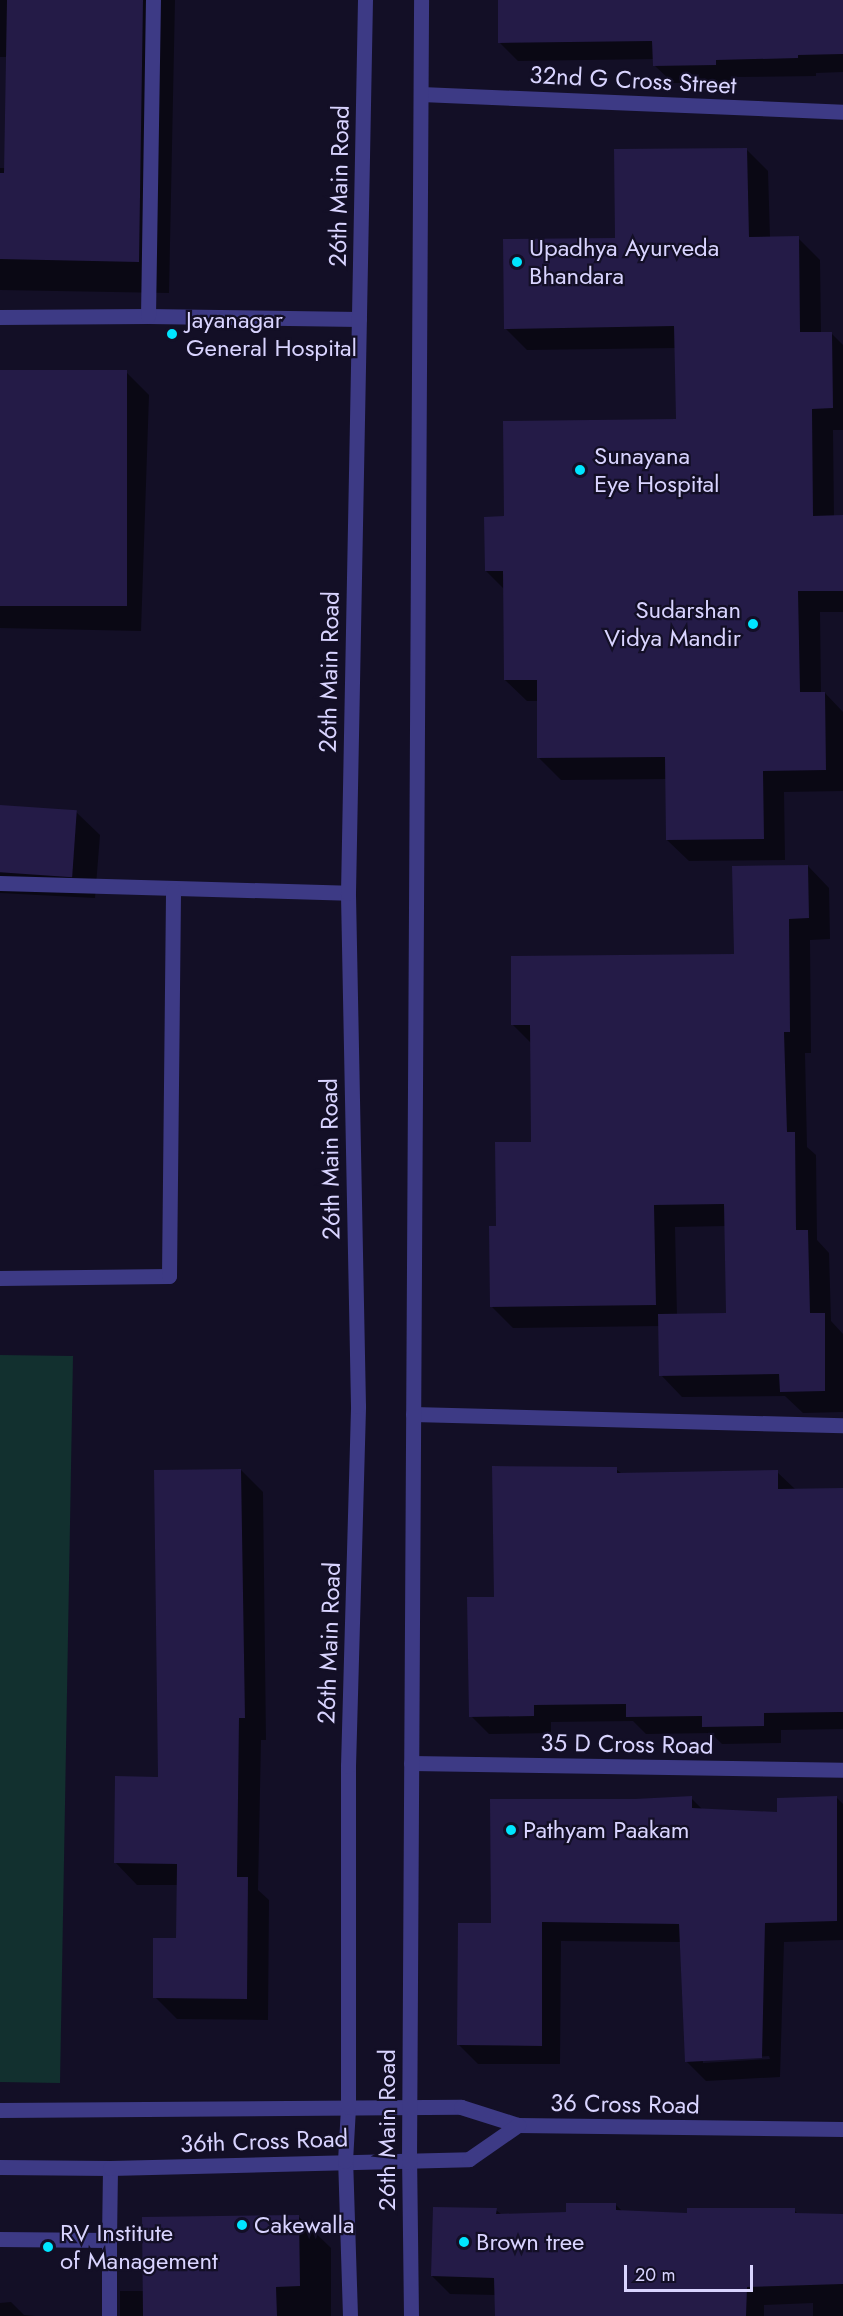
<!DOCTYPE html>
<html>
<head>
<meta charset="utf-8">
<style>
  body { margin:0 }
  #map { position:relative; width:843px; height:2316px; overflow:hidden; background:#130f26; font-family:Jost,sans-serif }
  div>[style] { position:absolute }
  .green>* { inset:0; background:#12302f }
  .shadow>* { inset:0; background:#0007 }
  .building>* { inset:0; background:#241b47; transform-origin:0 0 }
  .service>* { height:15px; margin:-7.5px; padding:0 7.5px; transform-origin:7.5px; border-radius:7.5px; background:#3d3a85 }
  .minor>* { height:15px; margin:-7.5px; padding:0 7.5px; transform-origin:7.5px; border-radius:7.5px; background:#3d3a85 }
  .tertiary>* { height:15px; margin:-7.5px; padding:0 7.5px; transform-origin:7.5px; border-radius:7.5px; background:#3d3a85 }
  .dots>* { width:16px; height:16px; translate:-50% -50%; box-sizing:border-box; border:3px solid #130f26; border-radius:50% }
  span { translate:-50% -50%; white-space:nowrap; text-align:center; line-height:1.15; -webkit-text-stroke:4.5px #130f26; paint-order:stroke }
  .street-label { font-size:24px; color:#d9d4ff }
  .poi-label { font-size:24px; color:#d9d4ff }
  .left { translate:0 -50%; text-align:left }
  .right { translate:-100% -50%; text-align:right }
  .scale { position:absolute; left:624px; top:2265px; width:129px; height:27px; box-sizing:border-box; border:3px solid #d9d4ff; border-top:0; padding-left:8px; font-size:18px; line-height:21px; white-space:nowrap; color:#d9d4ff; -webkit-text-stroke:4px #130f26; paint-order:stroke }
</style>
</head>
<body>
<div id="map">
  <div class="green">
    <i style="clip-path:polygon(0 1355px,73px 1356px,60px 2083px,0 2082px)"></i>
  </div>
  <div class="shadow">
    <i style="clip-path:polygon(0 0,175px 0,169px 293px,0 290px,0 168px,6px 168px,8px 57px,0 57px)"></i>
    <i style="clip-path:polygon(499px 0,843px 0,843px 72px,816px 73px,816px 76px,734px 77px,734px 83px,673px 83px,654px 65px,654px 59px,518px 61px,500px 43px)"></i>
    <i style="clip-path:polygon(747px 150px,768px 171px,770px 238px,798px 238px,820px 260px,821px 333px,831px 333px,843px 345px,843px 430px,833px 430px,834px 517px,843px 517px,843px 612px,820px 612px,821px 693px,825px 693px,843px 712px,843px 791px,784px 792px,785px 860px,689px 861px,667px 840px,666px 779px,561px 780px,539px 758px,538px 701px,527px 701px,505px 680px,504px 589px,486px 571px,505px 518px,677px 421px,676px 348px,527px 350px,505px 328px,617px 239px)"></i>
    <i style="clip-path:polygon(0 372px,126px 372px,149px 395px,141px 631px,0 628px)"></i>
    <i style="clip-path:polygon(0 807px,76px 812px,100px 835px,95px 898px,0 893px)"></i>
    <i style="clip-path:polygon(evenodd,808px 866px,829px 888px,830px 939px,810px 940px,811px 1053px,805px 1053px,807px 1147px,816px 1155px,817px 1240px,829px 1253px,831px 1321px,843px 1334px,843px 1412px,803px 1413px,785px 1396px,682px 1397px,661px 1375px,660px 1326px,513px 1328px,492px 1307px,498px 1228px,533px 1143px,531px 1043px,513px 1025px,735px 956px,808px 866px,726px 1226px,728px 1315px,677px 1316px,675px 1227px,726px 1226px)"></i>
    <i style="clip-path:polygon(616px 1469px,622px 1474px,777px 1472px,796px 1490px,843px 1490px,843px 1729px,781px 1730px,781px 1743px,722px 1744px,711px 1733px,646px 1734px,633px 1721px,551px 1722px,551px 1733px,489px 1734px,471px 1716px,496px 1598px)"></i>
    <i style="clip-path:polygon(241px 1470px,263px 1492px,266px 1740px,261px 1740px,258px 1890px,269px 1900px,268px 2020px,177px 2019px,155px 1997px,177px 1939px,178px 1885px,137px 1885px,115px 1862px,160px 1778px)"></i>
    <i style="clip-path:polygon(evenodd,691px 1798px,703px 1810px,779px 1814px,837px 1798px,843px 1804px,843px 1940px,784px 1942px,780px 2077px,706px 2081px,687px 2062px,682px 1942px,561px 1941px,560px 2064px,478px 2064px,459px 2045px,493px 1924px,635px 1801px,691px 1798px,769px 2056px,770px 2059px,703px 2063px,703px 2060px,769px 2056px)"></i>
    <i style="clip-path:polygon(616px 2205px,623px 2212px,688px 2215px,794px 2210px,799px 2215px,843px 2215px,843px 2316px,813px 2316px,813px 2303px,764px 2305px,764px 2316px,497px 2316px,496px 2295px,450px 2294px,432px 2276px,496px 2210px,502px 2215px,567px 2214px)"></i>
    <i style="clip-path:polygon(298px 2216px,331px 2248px,331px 2316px,120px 2316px,120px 2291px,144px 2291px)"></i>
    <i style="clip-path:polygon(11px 2302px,24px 2315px,35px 2316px,0 2316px,0 2303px)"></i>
  </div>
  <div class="building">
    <i style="clip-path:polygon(7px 0,143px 0,139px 262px,0 259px,0 173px,4px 173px)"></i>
    <i style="clip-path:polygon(498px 0,843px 0,843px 54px,798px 55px,798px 58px,716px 60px,716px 65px,653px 66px,652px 41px,498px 43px)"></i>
    <i style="clip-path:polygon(747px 148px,749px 237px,799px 236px,800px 332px,832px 332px,833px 408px,812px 409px,813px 516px,843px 515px,843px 591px,798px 591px,800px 692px,825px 692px,826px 770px,763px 771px,764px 839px,666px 840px,665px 757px,537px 758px,537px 680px,504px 680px,503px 571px,485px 571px,484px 517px,504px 516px,503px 421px,676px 419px,674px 326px,504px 329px,503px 239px,615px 238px,614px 149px)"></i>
    <i style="left:0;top:370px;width:127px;height:236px"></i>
    <i style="left:0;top:805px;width:77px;height:67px;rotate:4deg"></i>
    <i style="clip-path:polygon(808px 865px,809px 918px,789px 919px,790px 1032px,784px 1032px,787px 1132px,795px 1132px,796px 1230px,808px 1230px,810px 1313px,825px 1313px,825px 1391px,780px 1392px,779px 1374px,659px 1376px,658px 1314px,726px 1313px,724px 1204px,654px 1205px,656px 1305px,490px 1307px,489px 1226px,496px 1226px,495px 1142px,531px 1142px,530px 1025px,511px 1025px,511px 956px,734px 954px,732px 866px)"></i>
    <i style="clip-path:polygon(492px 1466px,617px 1467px,617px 1473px,778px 1470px,778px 1489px,843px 1488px,843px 1712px,764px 1713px,764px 1726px,702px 1727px,702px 1716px,626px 1717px,626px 1704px,534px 1705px,534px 1716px,469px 1717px,467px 1597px,494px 1597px)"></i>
    <i style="clip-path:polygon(241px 1469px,245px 1718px,239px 1718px,237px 1877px,248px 1877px,247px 1999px,153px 1998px,153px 1938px,176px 1938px,177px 1864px,114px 1863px,115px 1776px,158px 1777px,154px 1470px)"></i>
    <i style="clip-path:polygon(692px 1796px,692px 1808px,777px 1812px,777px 1798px,837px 1796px,837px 1921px,765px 1923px,762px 2058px,685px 2062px,679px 1924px,542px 1922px,542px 2046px,457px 2045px,458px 1923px,491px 1923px,490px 1799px,635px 1799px)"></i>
    <i style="clip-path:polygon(566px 2203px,616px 2203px,616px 2210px,687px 2213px,687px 2208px,795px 2208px,795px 2213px,843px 2214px,843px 2284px,747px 2287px,746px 2316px,495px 2316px,494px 2278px,431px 2276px,433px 2207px,497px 2208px,496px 2214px,566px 2212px)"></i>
    <i style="clip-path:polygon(299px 2215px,300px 2286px,276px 2287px,277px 2316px,143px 2316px,142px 2217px)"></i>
  </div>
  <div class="service">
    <i style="left:148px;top:316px;width:211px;rotate:0.8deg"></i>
    <i style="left:0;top:317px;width:148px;rotate:-0.4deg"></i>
    <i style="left:148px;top:316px;width:316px;rotate:-89.1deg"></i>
    <i style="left:0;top:883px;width:348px;rotate:1.6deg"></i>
    <i style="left:0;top:1278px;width:169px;rotate:-0.7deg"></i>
    <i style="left:169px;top:1276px;width:386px;rotate:-89.4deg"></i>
    <i style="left:0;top:2239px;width:109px;rotate:0.5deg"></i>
    <i style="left:109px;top:2240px;width:76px;rotate:90deg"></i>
    <i style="left:109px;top:2240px;width:72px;rotate:-89.2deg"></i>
  </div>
  <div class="minor">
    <i style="left:421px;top:94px;width:422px;rotate:2.4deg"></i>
    <i style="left:413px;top:1414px;width:430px;rotate:1.5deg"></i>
    <i style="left:411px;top:1763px;width:432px;rotate:0.9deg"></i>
  </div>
  <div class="tertiary">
    <i style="left:0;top:2110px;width:461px;rotate:-0.4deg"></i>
    <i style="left:461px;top:2107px;width:60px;rotate:17.5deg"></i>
    <i style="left:518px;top:2125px;width:325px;rotate:0.7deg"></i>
    <i style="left:0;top:2167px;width:110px;rotate:0.5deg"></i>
    <i style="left:110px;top:2168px;width:359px;rotate:-1.4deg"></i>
    <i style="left:469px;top:2159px;width:60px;rotate:-34.8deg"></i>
    <i style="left:350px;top:2316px;width:155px;rotate:-91.8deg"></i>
    <i style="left:345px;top:2161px;width:54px;rotate:-86.8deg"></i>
    <i style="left:348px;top:2107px;width:341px;rotate:-90deg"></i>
    <i style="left:348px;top:1766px;width:360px;rotate:-88.4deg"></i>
    <i style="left:358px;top:1406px;width:513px;rotate:-91.12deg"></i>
    <i style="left:348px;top:893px;width:893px;rotate:-88.91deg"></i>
    <i style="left:411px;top:2316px;width:154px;rotate:-90.7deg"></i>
    <i style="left:409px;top:2162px;width:2162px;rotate:-89.68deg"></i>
  </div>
  <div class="dots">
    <i style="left:517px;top:262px;background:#00e5ff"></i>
    <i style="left:172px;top:334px;background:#00e5ff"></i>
    <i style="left:580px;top:470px;background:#00e5ff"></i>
    <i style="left:753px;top:624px;background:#00e5ff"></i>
    <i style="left:511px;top:1830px;background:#00e5ff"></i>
    <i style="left:242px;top:2225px;background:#00e5ff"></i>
    <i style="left:464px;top:2242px;background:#00e5ff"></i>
    <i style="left:48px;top:2247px;background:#00e5ff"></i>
  </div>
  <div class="street-label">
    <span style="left:633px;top:80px;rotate:3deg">32nd G Cross Street</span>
    <span style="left:339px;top:186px;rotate:-89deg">26th Main Road</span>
    <span style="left:329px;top:672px;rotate:-89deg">26th Main Road</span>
    <span style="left:330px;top:1159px;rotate:-91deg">26th Main Road</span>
    <span style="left:329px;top:1643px;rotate:-88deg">26th Main Road</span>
    <span style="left:627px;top:1744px;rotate:1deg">35 D Cross Road</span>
    <span style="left:625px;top:2104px;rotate:1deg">36 Cross Road</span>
    <span style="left:387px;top:2130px;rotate:-90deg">26th Main Road</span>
    <span style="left:264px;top:2141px;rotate:-2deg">36th Cross Road</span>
  </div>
  <div class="poi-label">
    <span class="left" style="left:529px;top:262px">Upadhya Ayurveda<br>Bhandara</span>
    <span class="left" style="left:186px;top:334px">Jayanagar<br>General Hospital</span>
    <span class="left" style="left:594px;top:470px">Sunayana<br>Eye Hospital</span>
    <span class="right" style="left:741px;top:624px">Sudarshan<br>Vidya Mandir</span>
    <span class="left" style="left:523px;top:1830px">Pathyam Paakam</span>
    <span class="left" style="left:254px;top:2225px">Cakewalla</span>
    <span class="left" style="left:60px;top:2247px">RV Institute<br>of Management</span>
    <span class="left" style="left:476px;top:2242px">Brown tree</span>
  </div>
  <div class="scale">20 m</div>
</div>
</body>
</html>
